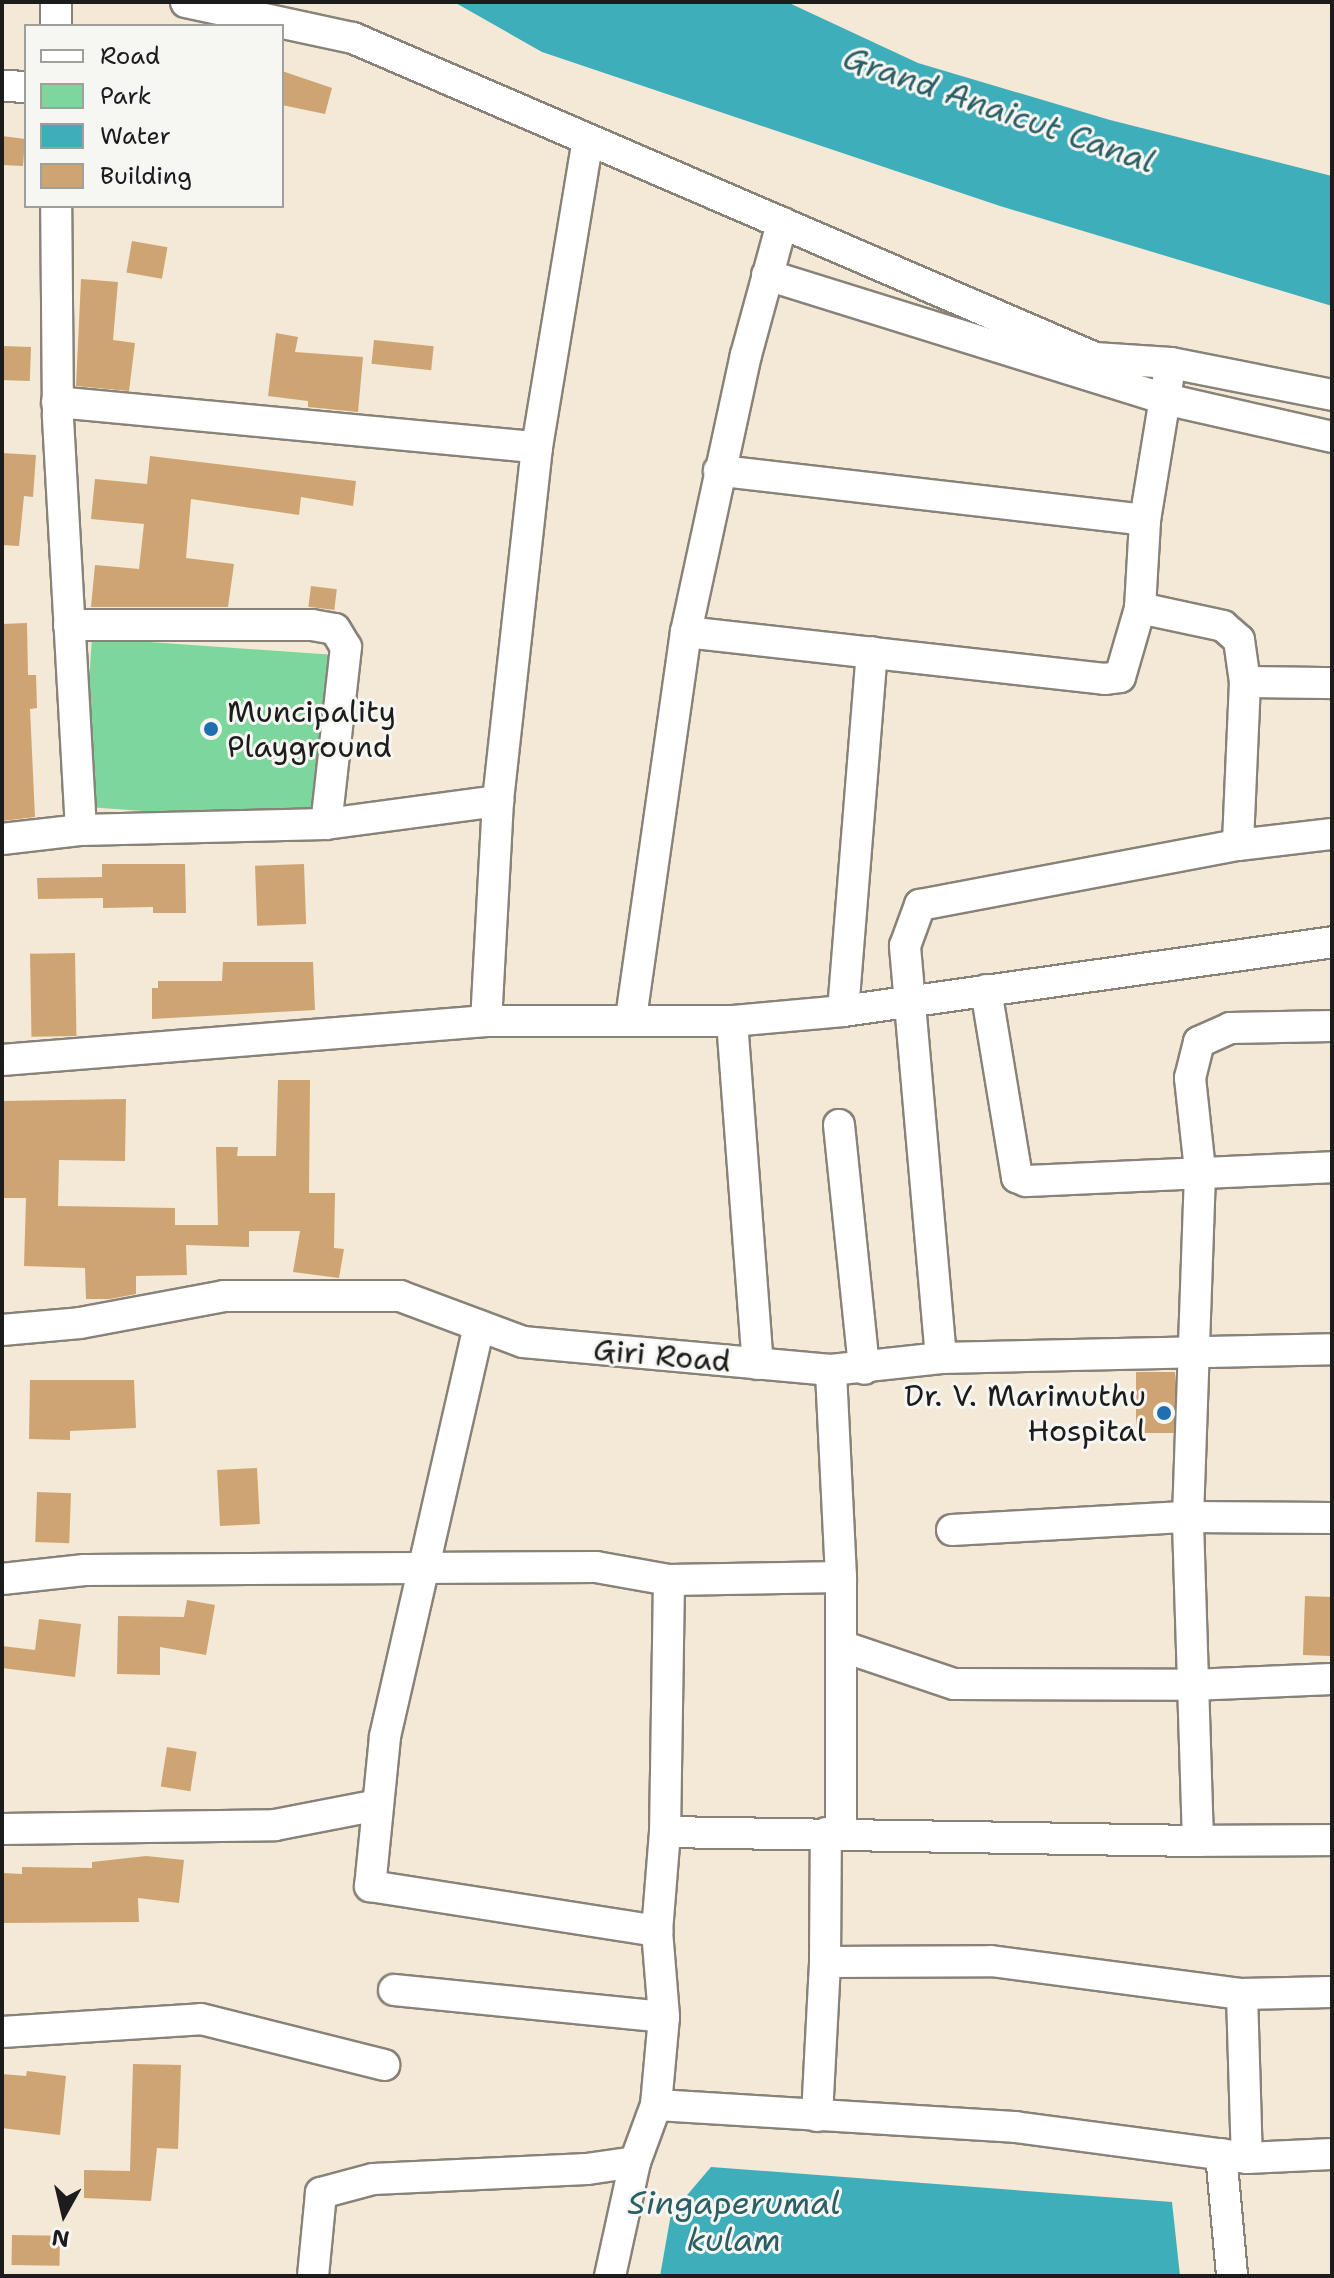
<!DOCTYPE html>
<html>
<head>
<meta charset="utf-8">
<style>
  body { margin:0 }
  #map { position:relative; width:1334px; height:2278px; overflow:hidden; background:#f4e8d6; font-family:"Shantell Sans",sans-serif }
  div>[style] { position:absolute }
  .green>* { inset:0; background:#7dd79d; transform-origin:0 0 }
  .water>* { inset:0; background:#3eaebb }
  .building>* { inset:0; background:#cfa473; transform-origin:0 0 }
  .roads { filter:drop-shadow(2px 0 #888279) drop-shadow(-2px 0 #888279) drop-shadow(0 2px #888279) drop-shadow(0 -2px #888279) }
  .minor>* { height:30px; margin:-15px; padding:0 15px; transform-origin:15px; border-radius:15px; background:#fff }
  .dots>* { width:22px; height:22px; translate:-50% -50%; box-sizing:border-box; border:4px solid #f6f6f2; border-radius:50% }
  span { translate:-50% -50%; white-space:nowrap; text-align:center; line-height:1.15; -webkit-text-stroke:6px #f6f6f2; paint-order:stroke }
  .poi-label { font-size:30px; color:#1c1c1c }
  .left { translate:0 -50%; text-align:left }
  .right { translate:-100% -50%; text-align:right }
  .street-label { font-size:30px; color:#1c1c1c }
  .water-label { font-size:32px; color:#2b5e64; font-style:italic }
  .frame { position:absolute; inset:0; border:4px solid #1c1c1c; pointer-events:none }
  .legend { position:absolute; left:24px; top:24px; width:260px; height:184px; box-sizing:border-box; background:#f6f6f2; border:2px solid #9f9f9c; margin:0; padding:10px 14px; list-style:none; font-size:24px; color:#1c1c1c }
  .legend li { display:flex; align-items:center; gap:16px; height:40px }
  .legend b { width:40px; border:2px solid #9f9f9c }
  .north { position:absolute; left:24px; top:2174px; width:80px; height:80px; -webkit-text-stroke:6px #f6f6f2; paint-order:stroke; rotate:188deg; font-size:22px; font-weight:700; line-height:32px; text-align:center; color:#1c1c1c }
  .north::after { content:''; display:block; margin:auto; width:28px; height:36px; background:#1c1c1c; clip-path:polygon(50% 0,100% 100%,50% 72%,0 100%) }
</style>
</head>
<body>
<div id="map">
  <div class="green">
    <i style="left:92px;top:638px;width:237px;height:169px;rotate:4deg"></i>
  </div>
  <div class="water">
    <i style="clip-path:polygon(454px 2px,787px 2px,918px 63px,1110px 120px,1332px 176px,1332px 306px,1000px 206px,542px 52px)"></i>
    <i style="clip-path:polygon(711px 2167px,1172px 2202px,1180px 2276px,660px 2276px,671px 2214px)"></i>
  </div>
  <div class="building">
    <i style="clip-path:polygon(282px 71px,332px 88px,325px 114px,282px 105px)"></i>
    <i style="clip-path:polygon(2px 136px,25px 139px,23px 166px,2px 165px)"></i>
    <i style="left:132px;top:241px;width:36px;height:32px;rotate:10deg"></i>
    <i style="clip-path:polygon(81px 279px,118px 282px,113px 340px,135px 343px,129px 391px,76px 386px)"></i>
    <i style="clip-path:polygon(276px 333px,298px 337px,295px 352px,363px 357px,358px 412px,308px 407px,308px 401px,268px 396px)"></i>
    <i style="left:374px;top:340px;width:60px;height:24px;rotate:6deg"></i>
    <i style="left:2px;top:346px;width:29px;height:34px;rotate:2deg"></i>
    <i style="clip-path:polygon(2px 453px,36px 455px,33px 497px,24px 496px,19px 546px,2px 545px)"></i>
    <i style="clip-path:polygon(150px 456px,356px 481px,353px 506px,301px 497px,299px 515px,191px 499px,186px 558px,234px 564px,228px 607px,91px 607px,95px 565px,139px 569px,144px 524px,91px 519px,95px 479px,147px 484px)"></i>
    <i style="left:311px;top:586px;width:26px;height:21px;rotate:7deg"></i>
    <i style="clip-path:polygon(27px 623px,28px 675px,36px 675px,37px 708px,30px 709px,35px 817px,2px 821px,2px 624px)"></i>
    <i style="clip-path:polygon(102px 864px,185px 864px,186px 913px,153px 913px,153px 907px,103px 908px,103px 898px,38px 899px,37px 878px,102px 877px)"></i>
    <i style="left:304px;top:864px;width:60px;height:49px;rotate:88deg"></i>
    <i style="left:75px;top:953px;width:83px;height:45px;rotate:89deg"></i>
    <i style="clip-path:polygon(223px 962px,313px 962px,315px 1010px,152px 1019px,152px 988px,158px 988px,158px 981px,222px 981px)"></i>
    <i style="clip-path:polygon(278px 1080px,310px 1080px,309px 1193px,335px 1193px,334px 1248px,344px 1249px,339px 1278px,293px 1272px,300px 1231px,249px 1231px,249px 1247px,186px 1245px,187px 1275px,136px 1276px,136px 1294px,110px 1299px,86px 1299px,85px 1268px,24px 1266px,26px 1198px,2px 1198px,2px 1101px,126px 1099px,125px 1161px,59px 1160px,58px 1206px,175px 1208px,175px 1225px,218px 1225px,216px 1147px,238px 1147px,237px 1156px,276px 1156px)"></i>
    <i style="left:1136px;top:1372px;width:39px;height:61px"></i>
    <i style="clip-path:polygon(30px 1380px,134px 1380px,136px 1428px,70px 1431px,70px 1440px,29px 1439px)"></i>
    <i style="left:257px;top:1468px;width:56px;height:40px;rotate:87deg"></i>
    <i style="left:37px;top:1492px;width:34px;height:50px;rotate:2deg"></i>
    <i style="left:1305px;top:1596px;width:27px;height:59px;rotate:2deg"></i>
    <i style="clip-path:polygon(187px 1600px,215px 1605px,206px 1655px,160px 1647px,160px 1675px,117px 1674px,118px 1616px,184px 1617px)"></i>
    <i style="clip-path:polygon(39px 1619px,81px 1624px,75px 1677px,2px 1668px,2px 1646px,35px 1650px)"></i>
    <i style="left:167px;top:1747px;width:30px;height:40px;rotate:9deg"></i>
    <i style="clip-path:polygon(146px 1856px,184px 1860px,179px 1903px,138px 1898px,139px 1922px,2px 1923px,2px 1873px,22px 1874px,22px 1867px,92px 1868px,92px 1862px)"></i>
    <i style="clip-path:polygon(133px 2064px,181px 2065px,178px 2149px,157px 2148px,151px 2201px,84px 2198px,84px 2170px,130px 2171px)"></i>
    <i style="clip-path:polygon(27px 2071px,66px 2076px,60px 2135px,2px 2128px,2px 2074px,26px 2076px)"></i>
    <i style="left:12px;top:2235px;width:48px;height:30px;rotate:1deg"></i>
  </div>
  <div class="roads">
    <div class="minor">
      <i style="left:56px;top:2px;width:24px;rotate:90deg"></i>
      <i style="left:186px;top:2px;width:171px;rotate:12.2deg"></i>
      <i style="left:353px;top:38px;width:808px;rotate:23.33deg"></i>
      <i style="left:1095px;top:358px;width:76px;rotate:3.8deg"></i>
      <i style="left:1171px;top:363px;width:164px;rotate:11.2deg"></i>
      <i style="left:2px;top:86px;width:24px;rotate:2deg"></i>
      <i style="left:767px;top:275px;width:417px;rotate:17.3deg"></i>
      <i style="left:1165px;top:399px;width:171px;rotate:12.8deg"></i>
      <i style="left:57px;top:402px;width:482px;rotate:5.4deg"></i>
      <i style="left:537px;top:447px;width:356px;rotate:96.3deg"></i>
      <i style="left:498px;top:801px;width:220px;rotate:93.1deg"></i>
      <i style="left:537px;top:447px;width:311px;rotate:-80.6deg"></i>
      <i style="left:1145px;top:520px;width:142px;rotate:-80.7deg"></i>
      <i style="left:1140px;top:608px;width:85px;rotate:12.2deg"></i>
      <i style="left:1223px;top:626px;width:21px;rotate:41deg"></i>
      <i style="left:1239px;top:640px;width:42px;rotate:81.9deg"></i>
      <i style="left:1245px;top:682px;width:163px;rotate:92.5deg"></i>
      <i style="left:69px;top:625px;width:243px"></i>
      <i style="left:312px;top:625px;width:23px;rotate:10deg"></i>
      <i style="left:335px;top:629px;width:21px;rotate:59deg"></i>
      <i style="left:346px;top:647px;width:178px;rotate:96.4deg"></i>
      <i style="left:686px;top:632px;width:421px;rotate:6.4deg"></i>
      <i style="left:1104px;top:679px;width:16px;rotate:-7deg"></i>
      <i style="left:1120px;top:677px;width:72px;rotate:-73.8deg"></i>
      <i style="left:1140px;top:608px;width:88px;rotate:-86.7deg"></i>
      <i style="left:1145px;top:520px;width:429px;rotate:-173.4deg"></i>
      <i style="left:1245px;top:682px;width:87px;rotate:0.7deg"></i>
      <i style="left:81px;top:830px;width:245px;rotate:-1.4deg"></i>
      <i style="left:326px;top:824px;width:174px;rotate:-7.6deg"></i>
      <i style="left:2px;top:839px;width:80px;rotate:-6.5deg"></i>
      <i style="left:81px;top:830px;width:416px;rotate:-93.2deg"></i>
      <i style="left:58px;top:415px;width:209px;rotate:-90.5deg"></i>
      <i style="left:986px;top:990px;width:190px;rotate:80.6deg"></i>
      <i style="left:1017px;top:1177px;width:10px;rotate:24deg"></i>
      <i style="left:1026px;top:1181px;width:306px;rotate:-2.6deg"></i>
      <i style="left:843px;top:1011px;width:360px;rotate:-85.4deg"></i>
      <i style="left:631px;top:1018px;width:390px;rotate:-81.9deg"></i>
      <i style="left:686px;top:632px;width:283px;rotate:-77.8deg"></i>
      <i style="left:746px;top:355px;width:137px;rotate:-74.7deg"></i>
      <i style="left:732px;top:1021px;width:344px;rotate:85.7deg"></i>
      <i style="left:2px;top:1060px;width:486px;rotate:-4.6deg"></i>
      <i style="left:486px;top:1021px;width:246px"></i>
      <i style="left:732px;top:1021px;width:111px;rotate:-5.1deg"></i>
      <i style="left:843px;top:1011px;width:494px;rotate:-8deg"></i>
      <i style="left:839px;top:1125px;width:245px;rotate:84.1deg"></i>
      <i style="left:479px;top:1326px;width:422px;rotate:102.9deg"></i>
      <i style="left:385px;top:1737px;width:150px;rotate:95.7deg"></i>
      <i style="left:370px;top:1886px;width:291px;rotate:8.9deg"></i>
      <i style="left:2px;top:1330px;width:78px;rotate:-5.1deg"></i>
      <i style="left:80px;top:1323px;width:147px;rotate:-10.6deg"></i>
      <i style="left:224px;top:1296px;width:176px"></i>
      <i style="left:400px;top:1296px;width:131px;rotate:20.5deg"></i>
      <i style="left:523px;top:1342px;width:309px;rotate:5.2deg"></i>
      <i style="left:831px;top:1370px;width:111px;rotate:-6.2deg"></i>
      <i style="left:941px;top:1358px;width:391px;rotate:-1.3deg"></i>
      <i style="left:941px;top:1358px;width:414px;rotate:-95deg"></i>
      <i style="left:905px;top:946px;width:44px;rotate:-69.9deg"></i>
      <i style="left:920px;top:905px;width:324px;rotate:-10.7deg"></i>
      <i style="left:1238px;top:845px;width:95px;rotate:-6.7deg"></i>
      <i style="left:952px;top:1530px;width:236px;rotate:-3.2deg"></i>
      <i style="left:1188px;top:1517px;width:144px;rotate:0.4deg"></i>
      <i style="left:841px;top:1577px;width:256px;rotate:90deg"></i>
      <i style="left:2px;top:1579px;width:83px;rotate:-6.2deg"></i>
      <i style="left:85px;top:1570px;width:511px;rotate:-0.34deg"></i>
      <i style="left:596px;top:1567px;width:74px;rotate:10.1deg"></i>
      <i style="left:669px;top:1580px;width:252px;rotate:90.9deg"></i>
      <i style="left:665px;top:1832px;width:99px;rotate:94.6deg"></i>
      <i style="left:657px;top:1931px;width:86px;rotate:85.3deg"></i>
      <i style="left:664px;top:2017px;width:88px;rotate:95.2deg"></i>
      <i style="left:656px;top:2105px;width:61px;rotate:110.2deg"></i>
      <i style="left:635px;top:2162px;width:49px;rotate:171.7deg"></i>
      <i style="left:587px;top:2169px;width:214px;rotate:177.3deg"></i>
      <i style="left:373px;top:2179px;width:54px;rotate:164.9deg"></i>
      <i style="left:321px;top:2193px;width:83px;rotate:95.5deg"></i>
      <i style="left:669px;top:1580px;width:172px;rotate:-1deg"></i>
      <i style="left:841px;top:1577px;width:207px;rotate:-92.8deg"></i>
      <i style="left:841px;top:1646px;width:119px;rotate:18.6deg"></i>
      <i style="left:954px;top:1684px;width:238px;rotate:0.2deg"></i>
      <i style="left:1192px;top:1685px;width:140px;rotate:-2.5deg"></i>
      <i style="left:2px;top:1829px;width:273px;rotate:-0.8deg"></i>
      <i style="left:275px;top:1825px;width:105px;rotate:-11deg"></i>
      <i style="left:665px;top:1832px;width:533px;rotate:0.97deg"></i>
      <i style="left:1198px;top:1841px;width:324px;rotate:-91.8deg"></i>
      <i style="left:1188px;top:1517px;width:347px;rotate:-88deg"></i>
      <i style="left:1200px;top:1170px;width:93px;rotate:-96.2deg"></i>
      <i style="left:1190px;top:1078px;width:37px;rotate:-76deg"></i>
      <i style="left:1199px;top:1042px;width:34px;rotate:-24deg"></i>
      <i style="left:1230px;top:1028px;width:102px;rotate:-1.1deg"></i>
      <i style="left:1198px;top:1841px;width:134px;rotate:-0.4deg"></i>
      <i style="left:825px;top:1962px;width:129px;rotate:-89.6deg"></i>
      <i style="left:394px;top:1990px;width:271px;rotate:5.7deg"></i>
      <i style="left:1242px;top:1994px;width:164px;rotate:88.3deg"></i>
      <i style="left:2px;top:2032px;width:199px;rotate:-3.7deg"></i>
      <i style="left:201px;top:2019px;width:189px;rotate:14.1deg"></i>
      <i style="left:656px;top:2105px;width:360px;rotate:3.5deg"></i>
      <i style="left:1015px;top:2127px;width:234px;rotate:7.6deg"></i>
      <i style="left:1247px;top:2158px;width:85px;rotate:-2.7deg"></i>
      <i style="left:817px;top:2116px;width:154px;rotate:-87deg"></i>
      <i style="left:825px;top:1962px;width:166px;rotate:-0.3deg"></i>
      <i style="left:991px;top:1961px;width:253px;rotate:7.5deg"></i>
      <i style="left:1242px;top:1994px;width:90px;rotate:-1.3deg"></i>
      <i style="left:1221px;top:2154px;width:122px;rotate:84.8deg"></i>
      <i style="left:610px;top:2276px;width:117px;rotate:-77.6deg"></i>
    </div>
  </div>
  <div class="dots">
    <i style="left:211px;top:729px;background:#1f6fb2"></i>
    <i style="left:1164px;top:1413px;background:#1f6fb2"></i>
  </div>
  <div class="poi-label">
    <span class="left" style="left:227px;top:729px">Muncipality<br>Playground</span>
    <span class="right" style="left:1146px;top:1413px">Dr. V. Marimuthu<br>Hospital</span>
  </div>
  <div class="street-label">
    <span style="left:662px;top:1356px;rotate:5deg">Giri Road</span>
  </div>
  <div class="water-label">
    <span style="left:999px;top:110px;rotate:19deg">Grand Anaicut Canal</span>
    <span style="left:734px;top:2222px">Singaperumal<br>kulam</span>
  </div>
  <div class="frame"></div>
  <ul class="legend">
  <li><b style="height:10px;background:#fff"></b>Road</li>
  <li><b style="height:22px;background:#7dd79d"></b>Park</li>
  <li><b style="height:22px;background:#3eaebb"></b>Water</li>
  <li><b style="height:22px;background:#cfa473"></b>Building</li>
  </ul>
  <div class="north">N</div>
</div>
</body>
</html>
